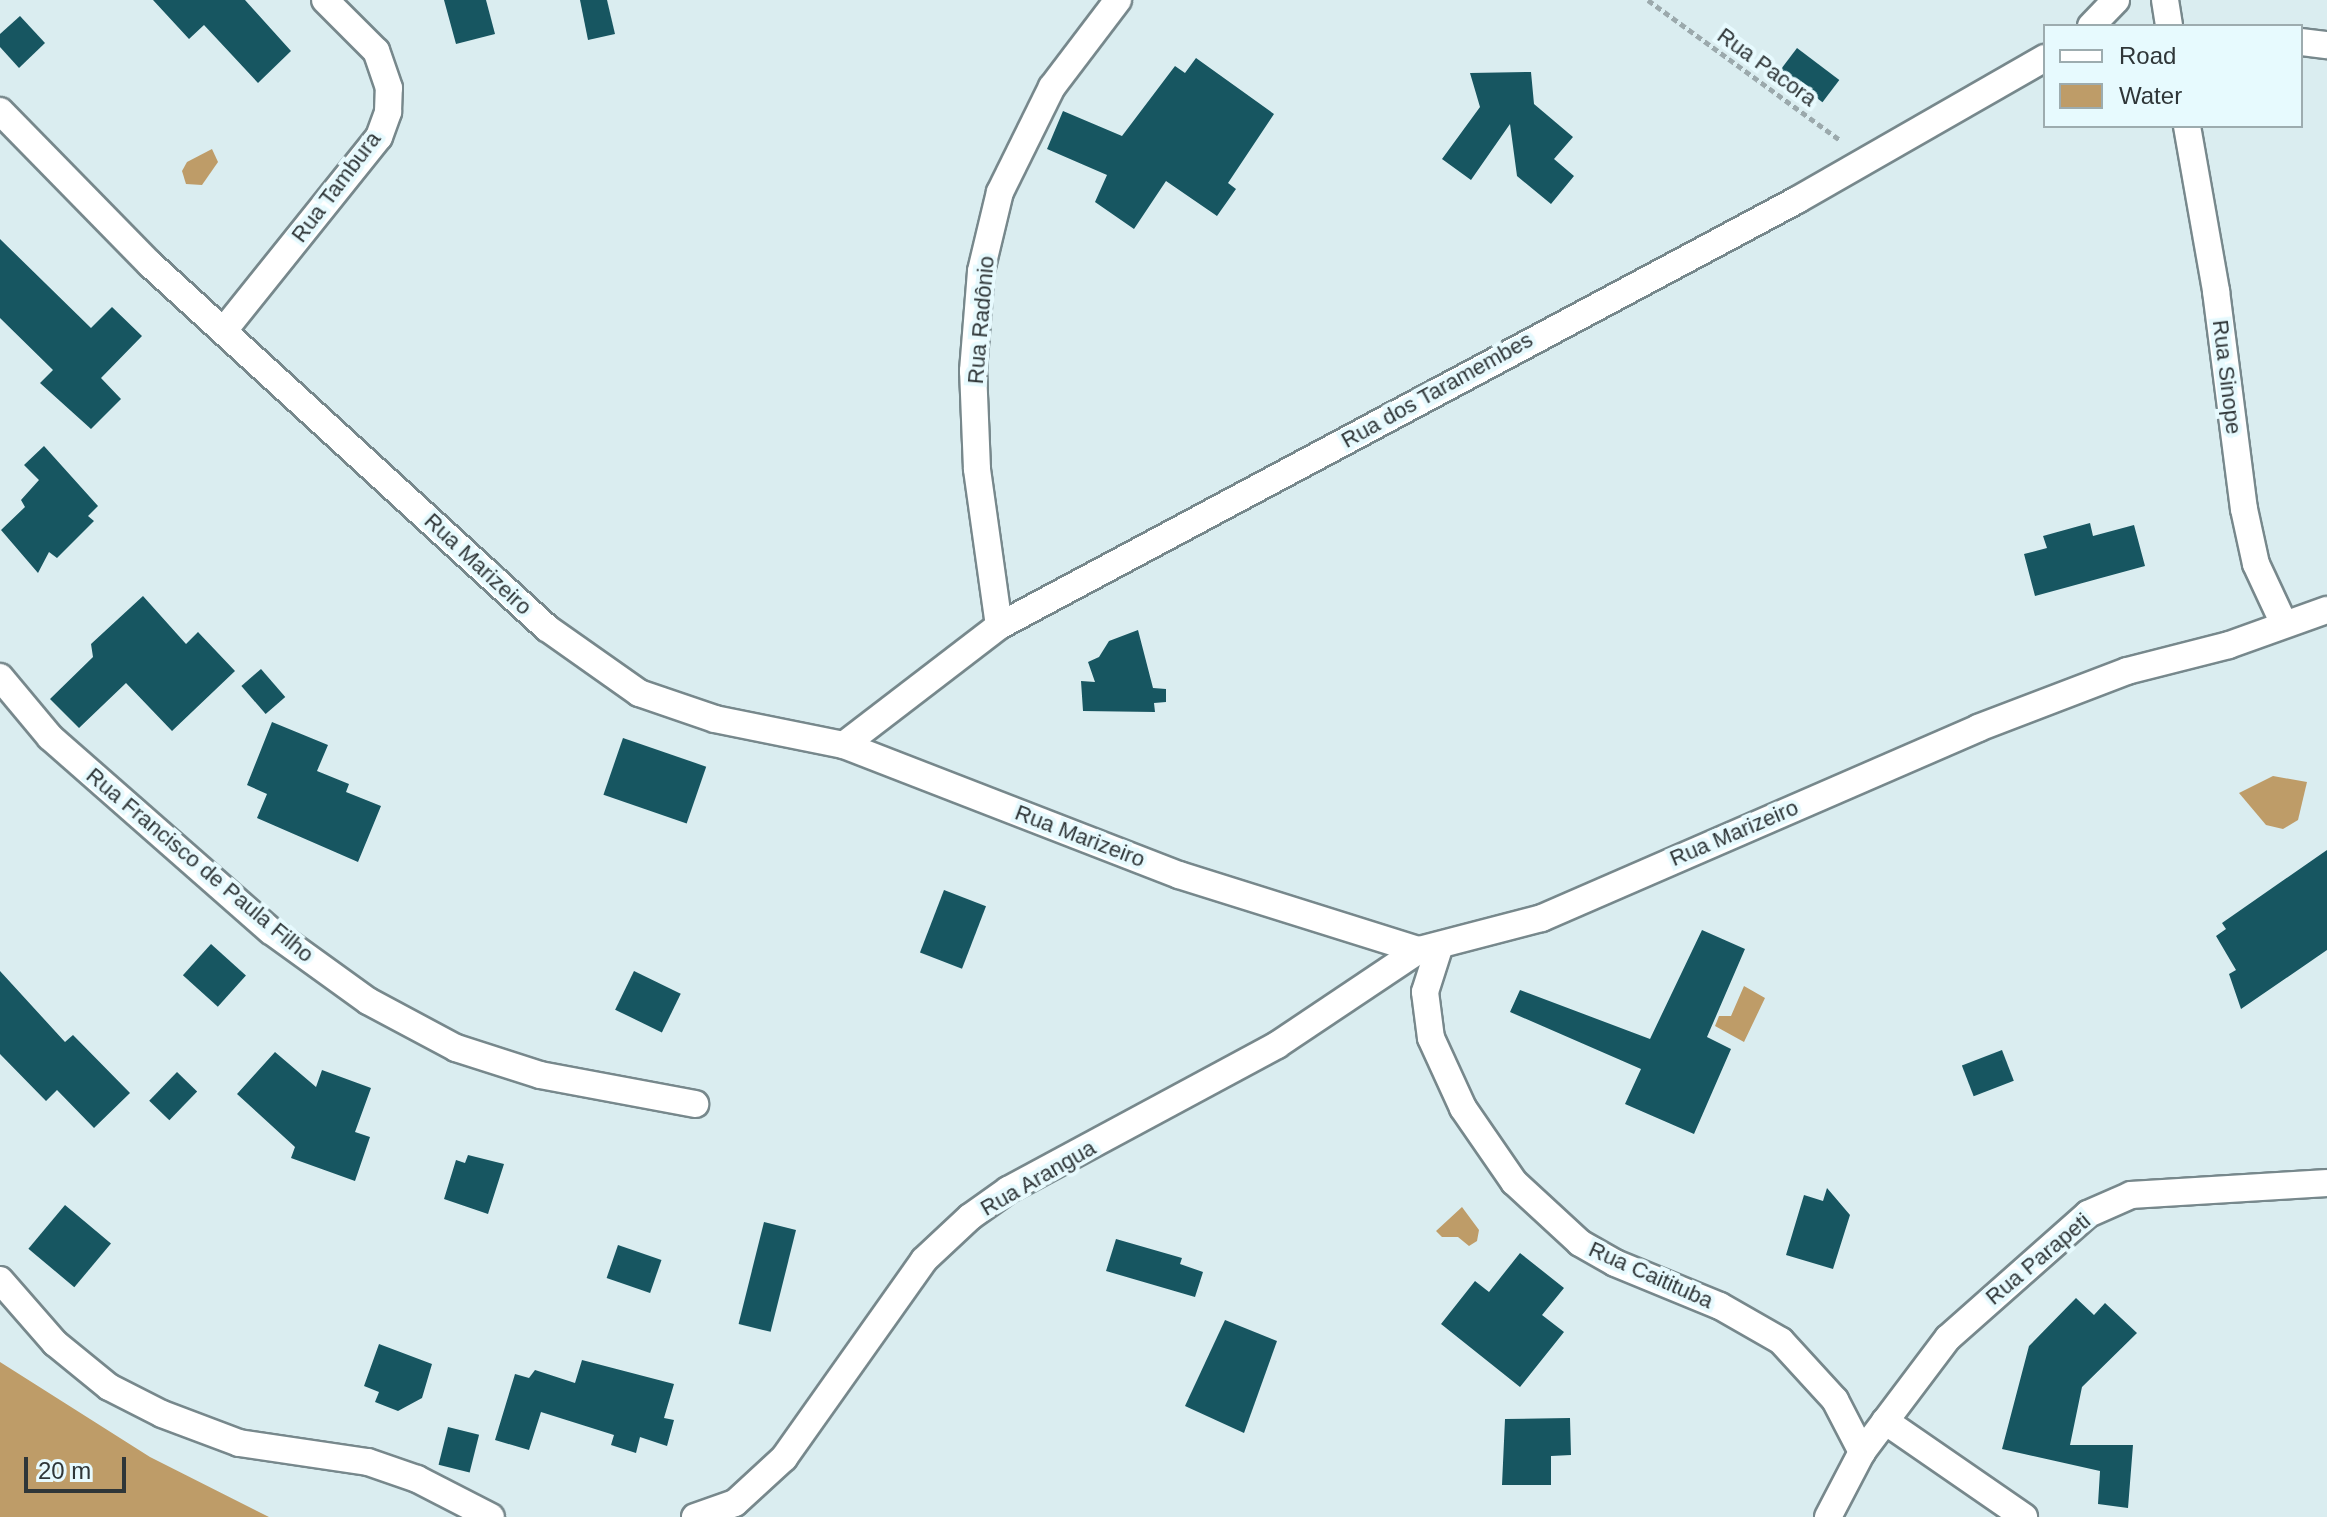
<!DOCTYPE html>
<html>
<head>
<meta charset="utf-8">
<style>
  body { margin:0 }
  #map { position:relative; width:2327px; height:1517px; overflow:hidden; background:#daedf0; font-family:Arial,sans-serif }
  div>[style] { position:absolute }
  .water>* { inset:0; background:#be9c68 }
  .building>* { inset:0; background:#175661; transform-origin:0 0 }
  .path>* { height:5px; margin-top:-2.5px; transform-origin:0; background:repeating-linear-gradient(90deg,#9ba9ac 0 6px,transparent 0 10px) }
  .roads { filter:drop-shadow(2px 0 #77888c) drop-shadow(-2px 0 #77888c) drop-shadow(0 2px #77888c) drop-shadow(0 -2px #77888c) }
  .minor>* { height:26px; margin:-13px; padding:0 13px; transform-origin:13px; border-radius:13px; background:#fff }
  span { translate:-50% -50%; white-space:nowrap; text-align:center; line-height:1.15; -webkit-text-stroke:8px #e7fafe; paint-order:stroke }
  .street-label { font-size:22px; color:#2f3638 }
  .legend { position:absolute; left:2043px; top:24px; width:260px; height:104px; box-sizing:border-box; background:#e7fafe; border:2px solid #9dacaf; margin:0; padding:10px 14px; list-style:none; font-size:24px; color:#2f3638 }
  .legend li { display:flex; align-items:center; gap:16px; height:40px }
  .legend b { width:40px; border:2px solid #9dacaf }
  .scale { position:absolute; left:24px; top:1457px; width:102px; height:36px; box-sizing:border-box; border:4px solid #2f3638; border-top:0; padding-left:10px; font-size:24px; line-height:28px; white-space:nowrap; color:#2f3638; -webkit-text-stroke:6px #e7fafe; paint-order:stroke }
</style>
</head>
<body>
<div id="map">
  <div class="water">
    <i style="clip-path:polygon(212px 149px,218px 162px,202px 185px,186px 184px,182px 171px,187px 162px)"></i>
    <i style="clip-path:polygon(2273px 776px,2307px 782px,2298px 820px,2283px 829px,2266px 825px,2239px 793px)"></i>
    <i style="clip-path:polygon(1744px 986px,1765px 998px,1744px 1042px,1715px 1026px,1719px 1016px,1731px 1016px)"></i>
    <i style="clip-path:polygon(1462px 1207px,1479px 1230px,1477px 1241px,1469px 1246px,1458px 1237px,1442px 1237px,1436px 1231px)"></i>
    <i style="clip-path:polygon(0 1362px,150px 1457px,269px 1517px,0 1517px)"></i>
  </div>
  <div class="building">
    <i style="clip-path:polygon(153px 0,245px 0,291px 51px,258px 83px,204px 25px,189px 39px)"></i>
    <i style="clip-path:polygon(444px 0,486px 0,495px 34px,456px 44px)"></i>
    <i style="clip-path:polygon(580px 0,607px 0,615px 34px,588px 40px)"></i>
    <i style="clip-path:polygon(20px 16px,45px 43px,19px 68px,0 47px,0 34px)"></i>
    <i style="left:1797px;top:48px;width:53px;height:28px;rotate:37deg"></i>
    <i style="clip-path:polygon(1196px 58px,1274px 114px,1228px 183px,1236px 189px,1217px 216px,1166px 181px,1134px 229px,1095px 202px,1107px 175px,1047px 149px,1063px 111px,1122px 136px,1175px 66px,1185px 73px)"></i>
    <i style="clip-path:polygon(1531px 72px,1534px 104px,1573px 137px,1554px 159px,1574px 176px,1551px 204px,1517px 176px,1510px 124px,1471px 180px,1442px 159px,1480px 107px,1470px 73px)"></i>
    <i style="clip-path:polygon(0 239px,91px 328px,112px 307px,142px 336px,101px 378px,121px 399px,91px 429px,40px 383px,53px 370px,0 318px)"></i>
    <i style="clip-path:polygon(44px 446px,98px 506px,88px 516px,94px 521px,57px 558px,49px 552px,38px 573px,1px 530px,25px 507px,21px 500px,39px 480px,24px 465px)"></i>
    <i style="clip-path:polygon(2090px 523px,2093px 536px,2134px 525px,2145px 566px,2035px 596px,2024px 554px,2047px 548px,2043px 536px)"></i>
    <i style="clip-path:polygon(143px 596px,186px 644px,198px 632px,235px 671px,172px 731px,126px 683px,79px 728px,50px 699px,93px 657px,91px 644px)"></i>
    <i style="clip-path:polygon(1138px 630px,1153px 688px,1166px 689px,1166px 702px,1154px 703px,1155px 712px,1083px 711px,1081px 681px,1095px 682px,1088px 662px,1099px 657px,1109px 641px)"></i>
    <i style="left:261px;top:669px;width:37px;height:26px;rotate:49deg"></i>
    <i style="clip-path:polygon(272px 722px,328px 745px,317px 771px,349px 784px,346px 792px,381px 806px,358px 862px,257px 818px,267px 794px,247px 785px)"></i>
    <i style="left:623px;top:738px;width:88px;height:60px;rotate:19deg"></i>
    <i style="clip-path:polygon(2327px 850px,2327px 950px,2241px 1009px,2229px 974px,2236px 970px,2216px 936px,2226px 929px,2222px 923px)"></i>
    <i style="left:944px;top:890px;width:45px;height:67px;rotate:21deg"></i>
    <i style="clip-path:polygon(1702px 930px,1745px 949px,1707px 1037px,1731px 1049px,1694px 1134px,1625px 1104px,1641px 1069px,1510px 1012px,1520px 990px,1650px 1039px)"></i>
    <i style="left:211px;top:944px;width:47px;height:42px;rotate:42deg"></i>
    <i style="clip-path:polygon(0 971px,65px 1042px,73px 1035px,130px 1093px,94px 1128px,57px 1090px,46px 1101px,0 1054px)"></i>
    <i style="left:634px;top:971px;width:52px;height:43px;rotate:26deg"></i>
    <i style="left:2002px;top:1050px;width:33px;height:43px;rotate:69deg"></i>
    <i style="clip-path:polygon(275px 1052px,316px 1087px,322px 1070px,371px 1088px,355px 1132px,370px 1137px,355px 1181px,291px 1158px,295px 1147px,237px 1094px)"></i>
    <i style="left:177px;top:1072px;width:28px;height:40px;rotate:44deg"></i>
    <i style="clip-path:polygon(468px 1155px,504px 1164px,488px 1214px,444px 1199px,456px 1160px,465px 1163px)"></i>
    <i style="clip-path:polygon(1827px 1188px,1850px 1215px,1833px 1269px,1786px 1255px,1804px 1195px,1823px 1201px)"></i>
    <i style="left:65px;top:1205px;width:60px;height:57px;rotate:40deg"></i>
    <i style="left:764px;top:1222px;width:33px;height:105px;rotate:14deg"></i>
    <i style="clip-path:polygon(1116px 1239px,1182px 1258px,1180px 1264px,1203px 1272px,1195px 1297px,1106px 1271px)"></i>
    <i style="left:618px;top:1245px;width:46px;height:35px;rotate:19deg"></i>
    <i style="clip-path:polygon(1520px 1253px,1564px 1288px,1542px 1315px,1564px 1332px,1520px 1387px,1441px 1324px,1475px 1281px,1489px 1292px)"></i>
    <i style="clip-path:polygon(2076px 1298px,2094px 1315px,2105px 1303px,2137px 1333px,2082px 1387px,2070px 1445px,2133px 1445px,2128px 1508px,2098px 1504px,2100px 1471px,2002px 1449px,2029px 1346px)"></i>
    <i style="clip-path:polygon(1225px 1320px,1277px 1341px,1244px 1433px,1185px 1406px)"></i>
    <i style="clip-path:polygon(379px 1344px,432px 1364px,422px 1398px,398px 1411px,375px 1402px,379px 1392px,364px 1386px)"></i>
    <i style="clip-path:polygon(582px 1360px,674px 1384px,664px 1418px,674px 1420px,667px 1446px,640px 1437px,636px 1453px,611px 1445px,614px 1435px,541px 1412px,529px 1450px,495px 1440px,515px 1374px,529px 1378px,535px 1370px,575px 1383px)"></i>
    <i style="clip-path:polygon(1570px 1418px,1571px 1455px,1551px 1456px,1551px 1485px,1502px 1485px,1505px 1419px)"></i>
    <i style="left:448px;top:1427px;width:32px;height:39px;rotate:14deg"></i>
  </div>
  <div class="path">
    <i style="left:1648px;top:0;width:238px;rotate:36.1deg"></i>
  </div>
  <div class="roads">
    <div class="minor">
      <i style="left:2165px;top:0;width:26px;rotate:81deg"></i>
      <i style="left:2091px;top:26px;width:36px;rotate:-46deg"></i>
      <i style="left:2301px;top:42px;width:26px;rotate:7deg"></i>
      <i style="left:0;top:111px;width:214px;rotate:45.6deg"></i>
      <i style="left:150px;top:264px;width:539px;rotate:42.52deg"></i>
      <i style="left:547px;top:628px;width:113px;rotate:35.2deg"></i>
      <i style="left:639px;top:693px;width:80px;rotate:18.9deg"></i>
      <i style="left:715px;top:719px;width:132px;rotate:11.4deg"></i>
      <i style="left:844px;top:745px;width:359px;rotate:21.2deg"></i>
      <i style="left:1179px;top:875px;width:251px;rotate:17.4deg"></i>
      <i style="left:1419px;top:950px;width:127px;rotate:-14.6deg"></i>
      <i style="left:1542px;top:918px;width:476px;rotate:-23.5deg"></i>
      <i style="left:1978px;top:728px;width:160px;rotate:-20.9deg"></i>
      <i style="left:2127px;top:671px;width:105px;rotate:-14.3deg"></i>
      <i style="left:2229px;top:645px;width:104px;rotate:-19.7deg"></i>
      <i style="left:2187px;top:126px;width:168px;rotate:80deg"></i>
      <i style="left:2216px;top:291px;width:220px;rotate:82.7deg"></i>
      <i style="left:2244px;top:509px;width:56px;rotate:77.7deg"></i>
      <i style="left:2256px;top:564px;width:64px;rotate:65deg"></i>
      <i style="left:225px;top:329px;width:246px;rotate:-51.3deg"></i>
      <i style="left:379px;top:137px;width:27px;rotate:-70deg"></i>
      <i style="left:388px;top:112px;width:24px;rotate:-88deg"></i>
      <i style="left:389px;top:88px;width:39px;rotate:-109deg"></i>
      <i style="left:376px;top:51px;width:72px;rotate:-135deg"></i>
      <i style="left:999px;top:626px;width:159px;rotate:-98deg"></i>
      <i style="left:977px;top:469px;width:98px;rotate:-92.3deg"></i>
      <i style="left:973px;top:371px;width:100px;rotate:-85.4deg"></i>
      <i style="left:981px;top:271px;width:81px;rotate:-76.5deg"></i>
      <i style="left:1000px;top:192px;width:117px;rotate:-63.7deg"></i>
      <i style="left:1052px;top:87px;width:109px;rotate:-52.8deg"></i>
      <i style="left:0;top:677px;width:78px;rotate:50.2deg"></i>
      <i style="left:50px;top:737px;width:294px;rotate:41.3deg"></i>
      <i style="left:271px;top:931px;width:120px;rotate:35.8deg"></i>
      <i style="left:368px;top:1001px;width:100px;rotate:28.1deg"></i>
      <i style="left:456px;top:1048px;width:88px;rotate:17.8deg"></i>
      <i style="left:540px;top:1075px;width:158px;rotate:10.6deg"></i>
      <i style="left:844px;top:745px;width:195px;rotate:-37.5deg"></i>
      <i style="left:999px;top:626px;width:905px;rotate:-28.09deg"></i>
      <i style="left:1797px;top:200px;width:286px;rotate:-29.8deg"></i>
      <i style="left:1439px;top:948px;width:46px;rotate:107.7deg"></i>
      <i style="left:1425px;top:992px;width:46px;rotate:82.6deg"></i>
      <i style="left:1431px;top:1038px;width:77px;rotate:65.4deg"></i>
      <i style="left:1463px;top:1108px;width:90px;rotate:55.4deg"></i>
      <i style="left:1514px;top:1182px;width:90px;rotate:42.7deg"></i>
      <i style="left:1580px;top:1243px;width:40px;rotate:29.7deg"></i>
      <i style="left:1615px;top:1263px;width:113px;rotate:22.3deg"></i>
      <i style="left:1720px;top:1306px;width:70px;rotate:29.8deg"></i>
      <i style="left:1781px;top:1341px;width:80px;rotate:47.5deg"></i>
      <i style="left:1835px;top:1400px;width:59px;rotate:62.6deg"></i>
      <i style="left:0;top:1280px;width:84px;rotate:48.9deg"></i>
      <i style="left:55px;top:1343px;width:70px;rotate:39.2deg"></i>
      <i style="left:109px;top:1387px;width:59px;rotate:27deg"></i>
      <i style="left:162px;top:1414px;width:82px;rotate:20.6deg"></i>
      <i style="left:239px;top:1443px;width:130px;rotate:8.4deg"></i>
      <i style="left:368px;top:1462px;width:52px;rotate:19.1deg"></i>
      <i style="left:417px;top:1479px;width:83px;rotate:27.2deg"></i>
      <i style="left:1885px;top:1421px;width:169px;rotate:34.6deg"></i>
      <i style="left:695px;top:1517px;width:42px;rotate:-19.3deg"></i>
      <i style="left:735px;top:1503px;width:67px;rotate:-42.6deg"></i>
      <i style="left:784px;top:1458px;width:242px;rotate:-54.7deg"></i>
      <i style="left:924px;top:1260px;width:63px;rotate:-43.1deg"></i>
      <i style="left:970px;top:1217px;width:47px;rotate:-35.4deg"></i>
      <i style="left:1008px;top:1190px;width:306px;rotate:-28.3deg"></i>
      <i style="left:1277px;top:1045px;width:171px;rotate:-33.8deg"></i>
      <i style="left:1828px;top:1517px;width:73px;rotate:-62.4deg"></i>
      <i style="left:1862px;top:1452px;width:143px;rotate:-53deg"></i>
      <i style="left:1948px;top:1338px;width:187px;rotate:-41.5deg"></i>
      <i style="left:2088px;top:1214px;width:47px;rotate:-23.8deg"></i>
      <i style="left:2131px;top:1195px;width:196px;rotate:-3.5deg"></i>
    </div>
  </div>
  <div class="street-label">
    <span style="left:1767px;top:67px;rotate:36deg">Rua Pacora</span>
    <span style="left:336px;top:187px;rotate:-53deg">Rua Tambura</span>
    <span style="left:981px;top:320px;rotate:-85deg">Rua Radônio</span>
    <span style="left:2227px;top:377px;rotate:83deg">Rua Sinope</span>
    <span style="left:1437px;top:390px;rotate:-29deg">Rua dos Taramembes</span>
    <span style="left:478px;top:564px;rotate:43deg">Rua Marizeiro</span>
    <span style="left:1734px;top:833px;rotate:-23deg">Rua Marizeiro</span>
    <span style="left:1080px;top:836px;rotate:21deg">Rua Marizeiro</span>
    <span style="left:200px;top:865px;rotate:40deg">Rua Francisco de Paula Filho</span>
    <span style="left:1038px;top:1178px;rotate:-30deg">Rua Arangua</span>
    <span style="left:2038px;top:1259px;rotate:-40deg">Rua Parapeti</span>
    <span style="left:1651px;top:1275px;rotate:24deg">Rua Caitituba</span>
  </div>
  <ul class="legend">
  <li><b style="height:10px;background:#fff"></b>Road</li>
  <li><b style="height:22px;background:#be9c68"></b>Water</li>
  </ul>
  <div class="scale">20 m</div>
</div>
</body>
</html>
